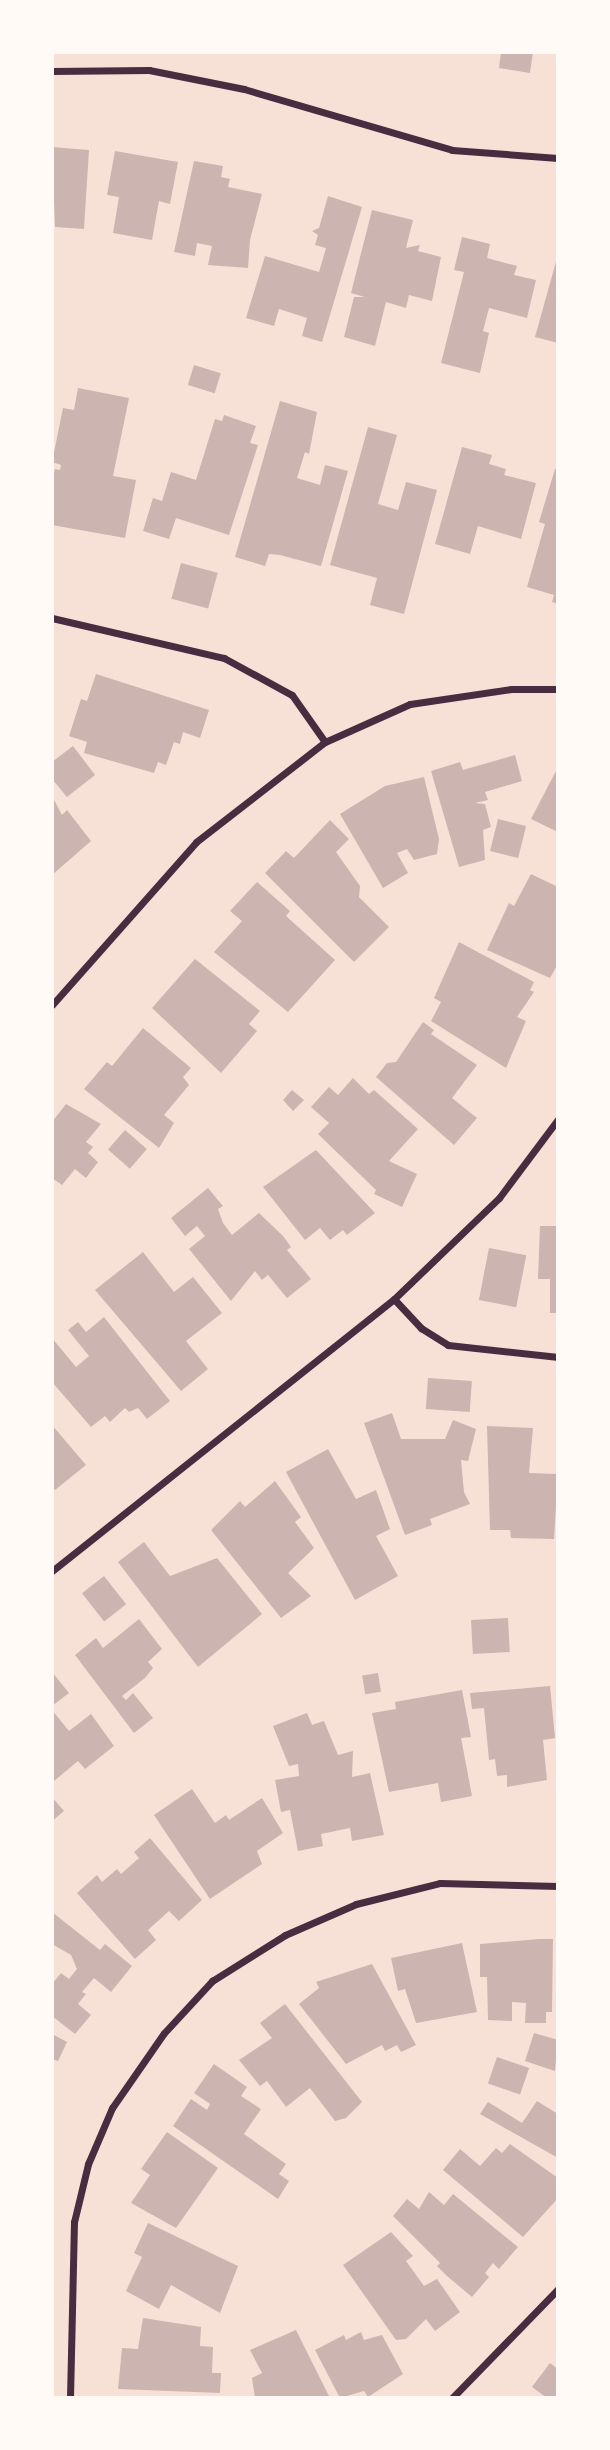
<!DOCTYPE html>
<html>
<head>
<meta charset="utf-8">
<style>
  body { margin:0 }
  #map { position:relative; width:610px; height:2450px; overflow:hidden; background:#f7e1d7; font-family:"Asap Condensed",sans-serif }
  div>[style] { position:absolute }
  .building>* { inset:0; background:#ccb4b1; transform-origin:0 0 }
  .minor>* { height:7px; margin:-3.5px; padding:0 3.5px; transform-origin:3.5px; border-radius:3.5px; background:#4a2c40 }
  span { translate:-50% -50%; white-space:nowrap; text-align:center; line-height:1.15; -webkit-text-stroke:5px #fffaf5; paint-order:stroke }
  .frame { position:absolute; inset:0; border:54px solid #fffaf5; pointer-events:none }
</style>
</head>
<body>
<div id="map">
  <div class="building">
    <i style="clip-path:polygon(501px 52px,533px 52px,530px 73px,499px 68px)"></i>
    <i style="clip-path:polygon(52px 147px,89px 150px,84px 229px,55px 227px)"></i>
    <i style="clip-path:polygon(115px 151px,178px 162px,170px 204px,159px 201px,152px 240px,113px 233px,119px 197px,107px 195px)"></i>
    <i style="clip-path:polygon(194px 161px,223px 166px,221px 177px,230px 179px,228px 187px,262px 194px,250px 240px,248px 268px,208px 265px,212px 246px,197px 243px,195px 256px,174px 252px)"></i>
    <i style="clip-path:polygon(328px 196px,362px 207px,322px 342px,302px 336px,307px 318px,279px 309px,274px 326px,246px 318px,265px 256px,319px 272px,326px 248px,315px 245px,318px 235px,312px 231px,319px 228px)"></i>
    <i style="clip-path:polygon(372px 210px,413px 220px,406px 248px,420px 245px,418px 251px,441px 257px,432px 301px,409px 295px,406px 308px,386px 302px,375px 346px,344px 337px,354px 297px,365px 297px,351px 293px)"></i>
    <i style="clip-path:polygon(462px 237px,490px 244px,487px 258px,517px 266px,514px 275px,536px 280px,527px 318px,489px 308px,483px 331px,489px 333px,480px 373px,441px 363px,464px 272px,454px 270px)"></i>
    <i style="clip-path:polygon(557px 258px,558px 259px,558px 343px,535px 337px)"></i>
    <i style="left:194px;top:365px;width:28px;height:21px;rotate:17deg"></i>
    <i style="clip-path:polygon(78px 388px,129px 398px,113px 476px,136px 480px,125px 538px,52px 525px,52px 481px,55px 469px,60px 470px,61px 465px,52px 462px,63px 408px,74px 410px)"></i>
    <i style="clip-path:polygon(280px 401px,317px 412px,309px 454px,305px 452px,297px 478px,320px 485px,325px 465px,348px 471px,321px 566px,280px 555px,269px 554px,265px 566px,235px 557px)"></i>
    <i style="clip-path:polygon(224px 415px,256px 426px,250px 443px,258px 445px,229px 535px,176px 518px,169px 539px,143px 531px,153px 498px,162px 501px,171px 472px,196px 480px,215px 419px,222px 421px)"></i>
    <i style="clip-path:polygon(368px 427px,397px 435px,378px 504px,398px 510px,406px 482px,437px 490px,404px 614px,370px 605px,377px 578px,330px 565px)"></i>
    <i style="clip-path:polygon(462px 447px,492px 455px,489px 464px,506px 469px,504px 475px,536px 483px,521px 539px,478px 526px,470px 554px,435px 544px)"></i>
    <i style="clip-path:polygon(555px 469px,558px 470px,558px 604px,552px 602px,554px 595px,527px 587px,545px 524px,539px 522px)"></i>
    <i style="left:181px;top:563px;width:38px;height:37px;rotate:15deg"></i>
    <i style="clip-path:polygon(96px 674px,209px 710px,200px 738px,183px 732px,180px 744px,174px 742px,166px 765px,158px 762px,154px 773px,84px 753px,87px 742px,69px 736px,81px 699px,87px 701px)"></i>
    <i style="clip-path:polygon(73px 746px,95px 775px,67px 797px,52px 779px,52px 762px)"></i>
    <i style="clip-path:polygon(515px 755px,522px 781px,485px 792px,488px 800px,475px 803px,485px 804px,491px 827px,483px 830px,485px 860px,459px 867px,431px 771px,460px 762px,463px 770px)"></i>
    <i style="clip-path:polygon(558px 767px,558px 832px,531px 819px)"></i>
    <i style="clip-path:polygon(424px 777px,439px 839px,437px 854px,414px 860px,407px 849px,397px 853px,408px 873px,383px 888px,340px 814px,385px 786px)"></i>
    <i style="clip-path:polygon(52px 796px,62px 815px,67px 810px,91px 841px,52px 875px)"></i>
    <i style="left:498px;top:819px;width:29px;height:33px;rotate:14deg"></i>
    <i style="clip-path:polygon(330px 820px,349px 839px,336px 852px,360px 886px,359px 897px,389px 927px,354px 962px,265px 873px,286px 851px,294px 858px)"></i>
    <i style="clip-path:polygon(531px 874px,558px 887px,558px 964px,550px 978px,487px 950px,509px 903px,514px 906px)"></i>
    <i style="clip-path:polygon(257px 882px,290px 911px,286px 916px,335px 960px,288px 1012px,214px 952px,242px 921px,230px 911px)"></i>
    <i style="clip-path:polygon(459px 942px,534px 982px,530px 990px,534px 992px,517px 1017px,526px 1021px,506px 1068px,431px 1021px,441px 1002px,434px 998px)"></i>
    <i style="clip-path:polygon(195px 959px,260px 1011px,249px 1024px,257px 1031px,221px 1073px,152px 1008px)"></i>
    <i style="clip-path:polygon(423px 1022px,434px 1030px,431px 1034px,477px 1065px,452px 1098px,477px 1118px,454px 1145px,376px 1077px,387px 1063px,396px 1062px)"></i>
    <i style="clip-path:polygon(143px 1028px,191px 1068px,183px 1077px,189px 1085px,164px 1115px,174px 1123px,159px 1148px,84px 1089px,107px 1062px,112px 1066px)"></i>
    <i style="clip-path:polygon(353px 1078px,369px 1094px,374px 1090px,418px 1129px,389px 1161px,417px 1174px,402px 1207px,374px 1194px,376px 1190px,318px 1134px,329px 1123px,311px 1107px,329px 1087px,338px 1095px)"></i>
    <i style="clip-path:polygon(292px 1090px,304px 1100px,293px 1111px,283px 1100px)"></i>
    <i style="clip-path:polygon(66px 1104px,101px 1124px,86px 1142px,93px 1147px,88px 1153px,98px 1162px,86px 1178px,75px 1169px,62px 1185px,52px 1178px,52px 1122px)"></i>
    <i style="left:125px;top:1130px;width:29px;height:26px;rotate:41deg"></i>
    <i style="clip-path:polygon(316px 1150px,375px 1213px,347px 1235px,343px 1230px,330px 1240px,320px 1228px,305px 1240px,263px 1187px)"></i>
    <i style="clip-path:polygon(208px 1188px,223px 1206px,218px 1209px,223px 1223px,232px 1235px,259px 1213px,283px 1236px,291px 1247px,287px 1250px,311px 1279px,287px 1298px,268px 1275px,262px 1280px,255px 1271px,231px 1301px,189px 1249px,205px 1236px,197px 1226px,185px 1236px,171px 1218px)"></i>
    <i style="clip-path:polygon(540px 1226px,558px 1226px,558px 1313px,550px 1313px,550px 1279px,538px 1279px)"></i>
    <i style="left:489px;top:1248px;width:38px;height:53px;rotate:11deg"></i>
    <i style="clip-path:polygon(143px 1252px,174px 1292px,193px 1277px,222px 1313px,186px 1341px,208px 1369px,181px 1391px,95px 1290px)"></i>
    <i style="clip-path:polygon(104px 1317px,170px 1401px,147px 1419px,138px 1408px,129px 1412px,125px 1408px,110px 1422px,105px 1416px,91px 1427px,52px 1382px,52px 1338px,76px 1367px,89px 1356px,68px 1330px,78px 1322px,86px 1332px)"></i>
    <i style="left:428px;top:1378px;width:44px;height:31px;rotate:4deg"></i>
    <i style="clip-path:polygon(392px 1413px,401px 1439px,445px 1439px,453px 1420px,476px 1429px,468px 1461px,461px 1460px,464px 1492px,470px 1504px,430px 1519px,432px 1525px,405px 1535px,364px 1423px)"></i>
    <i style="clip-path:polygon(52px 1425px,86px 1465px,55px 1490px,52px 1487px)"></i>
    <i style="clip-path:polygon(487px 1426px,533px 1428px,529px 1473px,558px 1474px,554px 1539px,511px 1538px,510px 1530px,490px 1530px)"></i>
    <i style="clip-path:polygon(328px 1449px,356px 1499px,376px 1490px,390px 1529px,376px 1536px,398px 1576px,355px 1600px,286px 1472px)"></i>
    <i style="clip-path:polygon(275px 1481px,301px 1517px,295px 1522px,314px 1548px,288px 1573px,311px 1596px,281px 1618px,211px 1530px,240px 1501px,245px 1507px)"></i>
    <i style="clip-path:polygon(144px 1542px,170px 1576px,217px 1558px,262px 1614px,198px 1667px,118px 1562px)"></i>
    <i style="left:104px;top:1576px;width:36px;height:28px;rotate:52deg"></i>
    <i style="left:508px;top:1618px;width:34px;height:37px;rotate:87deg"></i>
    <i style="clip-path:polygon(139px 1619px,162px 1649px,148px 1662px,153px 1668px,145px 1678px,122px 1696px,126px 1700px,133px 1693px,153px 1718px,134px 1733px,75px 1655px,96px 1638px,103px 1648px)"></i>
    <i style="clip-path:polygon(52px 1672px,69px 1693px,52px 1706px)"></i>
    <i style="left:378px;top:1673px;width:19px;height:16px;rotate:81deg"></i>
    <i style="clip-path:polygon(550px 1686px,555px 1738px,543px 1740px,547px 1780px,507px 1787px,507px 1775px,497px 1776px,495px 1759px,489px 1760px,484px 1708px,472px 1709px,470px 1693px)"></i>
    <i style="clip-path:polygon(462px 1690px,471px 1737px,461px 1738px,472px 1796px,441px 1802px,438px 1783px,389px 1792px,372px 1713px,396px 1709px,395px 1702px)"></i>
    <i style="clip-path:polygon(52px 1710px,69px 1731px,91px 1714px,114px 1746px,85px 1769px,78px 1761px,54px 1781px)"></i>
    <i style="clip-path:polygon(307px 1713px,312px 1725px,324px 1721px,338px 1755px,353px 1751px,352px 1777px,370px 1773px,384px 1835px,352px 1841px,350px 1828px,321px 1834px,323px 1846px,298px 1851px,290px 1810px,281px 1812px,275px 1780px,299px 1776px,298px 1764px,289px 1766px,273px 1726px)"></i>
    <i style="clip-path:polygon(192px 1789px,215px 1823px,226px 1815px,229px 1820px,262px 1798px,283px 1833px,257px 1851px,262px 1864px,210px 1899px,154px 1815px)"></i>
    <i style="clip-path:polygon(52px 1797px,64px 1811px,52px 1821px)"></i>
    <i style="clip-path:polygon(150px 1838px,202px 1900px,179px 1921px,169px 1911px,148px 1930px,156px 1940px,135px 1959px,77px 1893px,97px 1875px,102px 1882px,117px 1869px,121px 1874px,139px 1858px,134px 1852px)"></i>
    <i style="clip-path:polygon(52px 1912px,100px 1950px,105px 1944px,132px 1966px,111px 1992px,94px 1978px,82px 1992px,86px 1994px,78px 2004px,91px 2015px,75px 2034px,52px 2016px,52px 1984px,61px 1973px,69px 1979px,77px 1969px,71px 1955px,52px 1944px)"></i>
    <i style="clip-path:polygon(539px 1939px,553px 1939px,552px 2012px,546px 2012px,546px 2023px,525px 2023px,526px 2003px,512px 2002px,512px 2021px,488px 2020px,487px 1977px,480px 1977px,480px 1944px)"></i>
    <i style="clip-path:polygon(462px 1943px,477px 2012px,416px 2023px,405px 1989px,398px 1991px,391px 1958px)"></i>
    <i style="clip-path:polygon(372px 1964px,416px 2045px,401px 2052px,397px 2045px,385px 2051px,382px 2045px,346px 2064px,299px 2004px,319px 1988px,316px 1982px)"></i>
    <i style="clip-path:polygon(285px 2004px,362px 2102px,346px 2118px,335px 2121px,310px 2088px,286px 2107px,267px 2081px,260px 2086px,239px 2060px,272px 2038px,260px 2023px)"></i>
    <i style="clip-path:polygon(534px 2033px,558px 2040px,555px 2071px,525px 2061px)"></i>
    <i style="clip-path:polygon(52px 2034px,67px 2042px,58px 2061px,52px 2059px)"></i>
    <i style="left:497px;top:2057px;width:34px;height:28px;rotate:19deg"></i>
    <i style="clip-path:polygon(214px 2064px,247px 2087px,241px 2096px,261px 2109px,244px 2134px,286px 2164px,279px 2174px,289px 2181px,278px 2199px,173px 2126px,191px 2099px,207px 2110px,210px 2104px,194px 2093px)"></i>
    <i style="clip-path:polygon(537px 2101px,558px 2114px,558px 2158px,480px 2114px,488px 2102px,522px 2123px)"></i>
    <i style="clip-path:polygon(167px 2132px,218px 2168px,176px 2228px,131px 2203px,150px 2175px,141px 2169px)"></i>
    <i style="clip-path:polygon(510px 2144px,558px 2178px,558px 2198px,523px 2237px,443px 2170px,460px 2149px,480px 2166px,496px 2148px,502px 2153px)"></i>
    <i style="clip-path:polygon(429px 2192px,444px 2205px,453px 2194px,518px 2247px,499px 2269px,493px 2263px,485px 2273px,489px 2277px,472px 2297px,447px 2276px,437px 2266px,440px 2263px,393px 2216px,407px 2199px,419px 2209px)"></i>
    <i style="clip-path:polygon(148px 2223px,238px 2266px,220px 2313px,171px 2285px,159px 2309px,126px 2291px,142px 2257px,134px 2253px)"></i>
    <i style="clip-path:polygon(391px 2232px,413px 2256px,406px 2261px,424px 2286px,437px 2279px,460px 2312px,435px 2331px,426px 2319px,406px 2339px,396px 2340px,343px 2265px)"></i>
    <i style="clip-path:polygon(143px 2318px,201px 2327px,200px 2346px,213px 2347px,212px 2373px,221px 2373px,220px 2393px,118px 2389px,122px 2348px,138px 2349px)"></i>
    <i style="clip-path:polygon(296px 2330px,330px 2398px,255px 2398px,252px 2378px,262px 2373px,250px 2350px)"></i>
    <i style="clip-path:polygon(361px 2332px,364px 2340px,382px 2335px,403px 2374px,368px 2397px,364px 2391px,340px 2398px,315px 2350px,344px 2335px,346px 2340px)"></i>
    <i style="clip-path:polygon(550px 2363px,558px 2369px,558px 2398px,547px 2398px,532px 2387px)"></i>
  </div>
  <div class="minor">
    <i style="left:52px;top:71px;width:97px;rotate:-0.6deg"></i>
    <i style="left:149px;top:70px;width:97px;rotate:11.3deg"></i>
    <i style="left:244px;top:89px;width:217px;rotate:16.3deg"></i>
    <i style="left:452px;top:150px;width:106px;rotate:4.3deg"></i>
    <i style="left:52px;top:618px;width:177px;rotate:13.1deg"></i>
    <i style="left:224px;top:658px;width:77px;rotate:28.6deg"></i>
    <i style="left:292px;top:695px;width:57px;rotate:54.9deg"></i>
    <i style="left:52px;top:1005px;width:217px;rotate:-48.5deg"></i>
    <i style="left:196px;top:842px;width:163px;rotate:-37.8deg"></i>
    <i style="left:325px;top:742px;width:93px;rotate:-24.1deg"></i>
    <i style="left:410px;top:704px;width:102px;rotate:-8.4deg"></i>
    <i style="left:511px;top:689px;width:47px"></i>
    <i style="left:394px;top:1299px;width:40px;rotate:47deg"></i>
    <i style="left:421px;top:1328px;width:32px;rotate:32deg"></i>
    <i style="left:448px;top:1345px;width:111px;rotate:6.2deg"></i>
    <i style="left:52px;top:1571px;width:437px;rotate:-38.5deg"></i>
    <i style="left:394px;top:1299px;width:146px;rotate:-43.9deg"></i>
    <i style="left:499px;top:1198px;width:99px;rotate:-53.2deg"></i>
    <i style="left:70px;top:2398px;width:176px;rotate:-88.7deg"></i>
    <i style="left:74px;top:2222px;width:60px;rotate:-76.4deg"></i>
    <i style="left:88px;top:2164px;width:61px;rotate:-66.8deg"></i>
    <i style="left:112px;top:2108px;width:91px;rotate:-55.3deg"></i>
    <i style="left:164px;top:2033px;width:71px;rotate:-47.3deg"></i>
    <i style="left:212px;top:1981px;width:86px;rotate:-32.2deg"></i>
    <i style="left:285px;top:1935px;width:77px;rotate:-23.6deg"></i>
    <i style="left:356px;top:1904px;width:87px;rotate:-14deg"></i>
    <i style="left:440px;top:1883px;width:118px;rotate:1.5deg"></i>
    <i style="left:452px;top:2398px;width:152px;rotate:-45.8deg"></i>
  </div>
  <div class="frame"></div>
</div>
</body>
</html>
